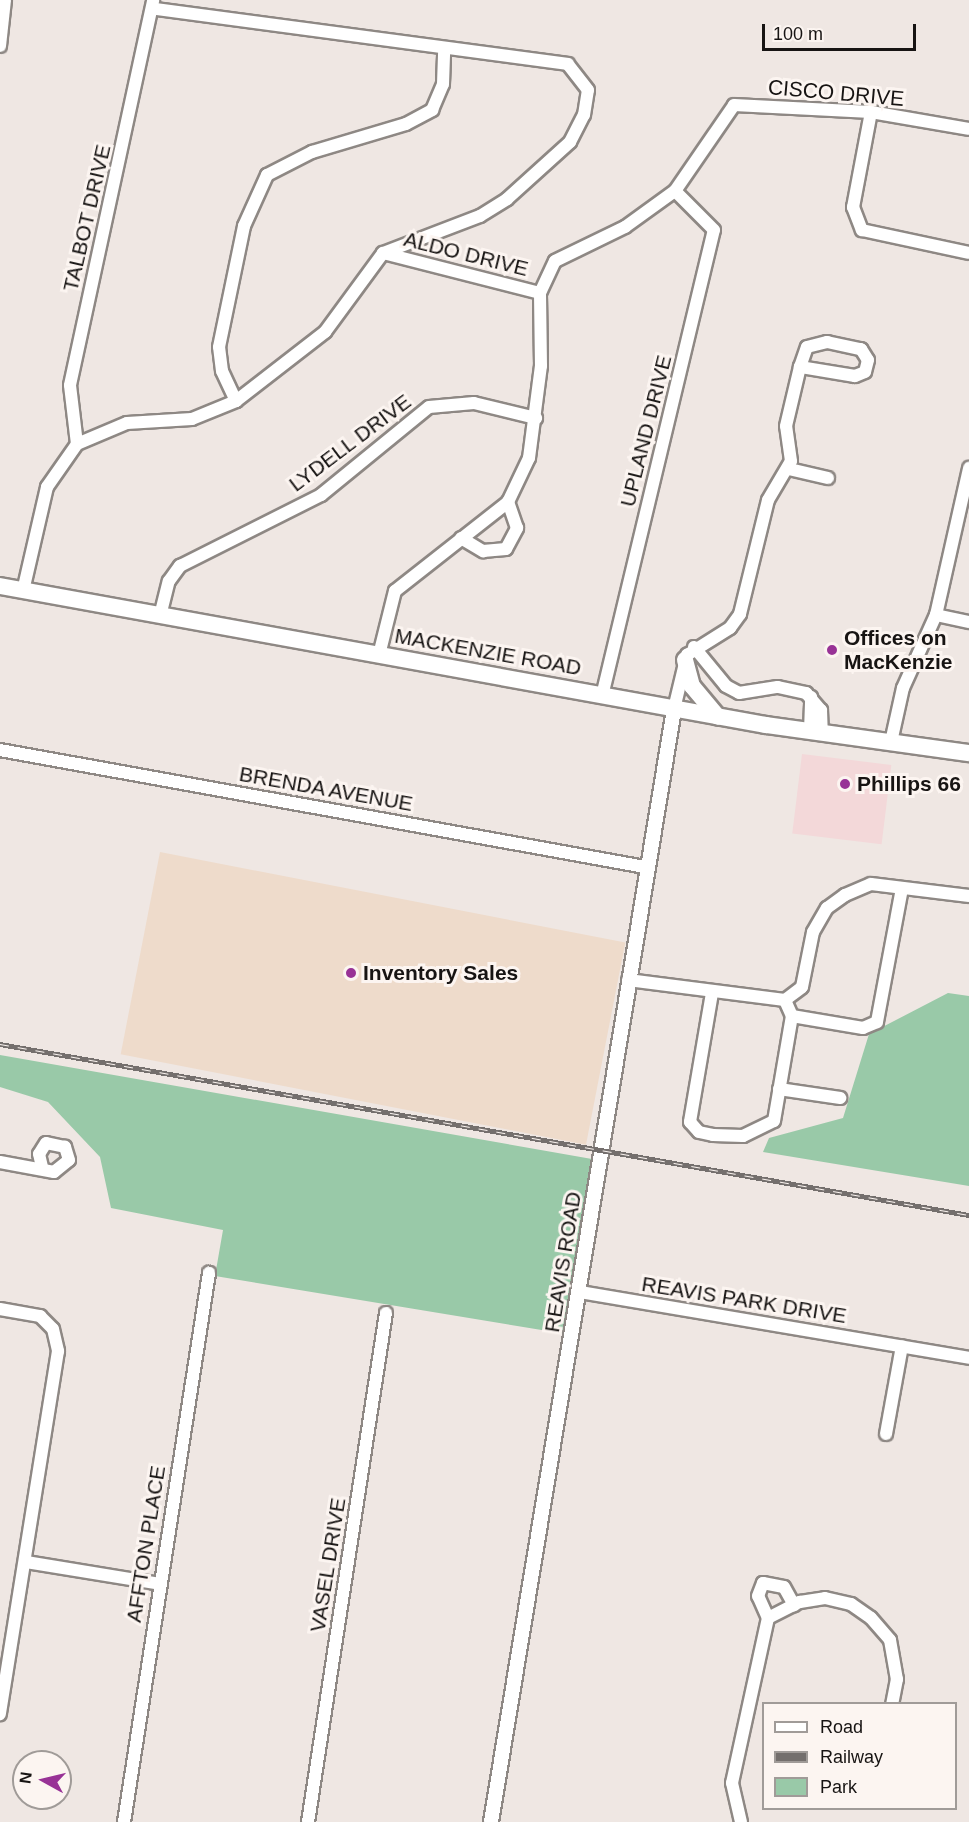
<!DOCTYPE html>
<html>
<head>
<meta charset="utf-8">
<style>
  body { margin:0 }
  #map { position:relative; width:969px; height:1822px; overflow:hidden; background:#efe7e3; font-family:Arial,sans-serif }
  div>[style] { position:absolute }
  .commercial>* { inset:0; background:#f3d8d9; transform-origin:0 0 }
  .industrial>* { inset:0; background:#eedbcb; transform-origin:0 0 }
  .green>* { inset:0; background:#99c9a8 }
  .roads { filter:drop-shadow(2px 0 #8e8884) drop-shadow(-2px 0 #8e8884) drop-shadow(0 2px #8e8884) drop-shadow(0 -2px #8e8884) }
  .minor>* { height:12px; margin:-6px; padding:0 6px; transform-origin:6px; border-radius:6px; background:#fff }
  .tertiary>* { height:14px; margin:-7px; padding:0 7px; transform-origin:7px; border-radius:7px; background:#fff }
  .secondary>* { height:16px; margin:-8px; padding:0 8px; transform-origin:8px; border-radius:8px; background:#fff }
  .rail>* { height:5px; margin-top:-2.5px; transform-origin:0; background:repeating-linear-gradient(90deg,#fcf5f1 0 9px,#746f6d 0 18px); box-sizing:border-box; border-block:2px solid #746f6d }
  .dots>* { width:16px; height:16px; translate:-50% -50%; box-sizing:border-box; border:3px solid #fcf5f1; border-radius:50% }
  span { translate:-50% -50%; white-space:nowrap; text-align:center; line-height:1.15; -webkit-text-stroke:6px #fcf5f1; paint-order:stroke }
  .street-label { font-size:21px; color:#171413 }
  .poi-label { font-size:21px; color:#171413; font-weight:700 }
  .left { translate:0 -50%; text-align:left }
  .legend { position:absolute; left:762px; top:1702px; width:195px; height:108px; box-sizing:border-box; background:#fcf5f1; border:2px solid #a09b98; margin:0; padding:8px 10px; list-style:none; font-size:18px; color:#171413 }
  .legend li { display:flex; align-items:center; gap:12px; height:30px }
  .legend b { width:30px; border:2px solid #a09b98 }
  .north { position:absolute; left:12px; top:1750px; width:60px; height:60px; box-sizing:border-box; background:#fcf5f1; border:2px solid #a09b98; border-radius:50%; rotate:278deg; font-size:16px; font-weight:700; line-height:24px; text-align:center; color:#171413 }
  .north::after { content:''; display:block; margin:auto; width:21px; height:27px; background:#983296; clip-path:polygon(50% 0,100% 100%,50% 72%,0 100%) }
  .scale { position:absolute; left:762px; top:24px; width:154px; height:27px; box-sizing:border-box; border:3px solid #171413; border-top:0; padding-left:8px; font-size:18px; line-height:21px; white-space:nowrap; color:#171413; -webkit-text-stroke:4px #fcf5f1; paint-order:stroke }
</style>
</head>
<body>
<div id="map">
  <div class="commercial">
    <i style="left:802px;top:754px;width:90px;height:80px;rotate:7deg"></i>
  </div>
  <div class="industrial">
    <i style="left:160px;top:852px;width:474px;height:206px;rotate:11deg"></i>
  </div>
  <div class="green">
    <i style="clip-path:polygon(948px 993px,969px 996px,969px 1186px,763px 1152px,769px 1138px,843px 1118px,869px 1034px)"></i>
    <i style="clip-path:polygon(0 1055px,592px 1159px,566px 1334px,215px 1276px,223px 1230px,111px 1208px,100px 1157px,48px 1102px,0 1087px)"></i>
  </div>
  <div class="roads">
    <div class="minor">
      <i style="left:0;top:46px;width:46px;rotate:-83.8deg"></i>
      <i style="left:871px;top:112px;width:97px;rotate:100.7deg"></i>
      <i style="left:853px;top:207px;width:25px;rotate:69deg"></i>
      <i style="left:862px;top:230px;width:109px;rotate:12.1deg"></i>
      <i style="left:383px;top:253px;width:162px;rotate:14.3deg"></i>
      <i style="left:827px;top:342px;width:35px;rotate:12deg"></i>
      <i style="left:861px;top:349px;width:13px;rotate:58deg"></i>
      <i style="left:868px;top:360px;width:12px;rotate:104deg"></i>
      <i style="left:865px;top:372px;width:11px;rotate:158deg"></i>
      <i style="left:855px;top:376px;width:56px;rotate:-170.7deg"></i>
      <i style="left:800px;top:367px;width:21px;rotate:-71deg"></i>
      <i style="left:807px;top:347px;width:21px;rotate:-14deg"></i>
      <i style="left:236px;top:401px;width:33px;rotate:-115deg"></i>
      <i style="left:222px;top:371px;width:24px;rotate:-97deg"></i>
      <i style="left:219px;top:347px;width:124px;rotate:-78.3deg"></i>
      <i style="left:244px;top:226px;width:56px;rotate:-65.7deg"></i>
      <i style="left:267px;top:175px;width:51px;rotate:-27.1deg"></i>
      <i style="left:312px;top:152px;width:98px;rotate:-16.6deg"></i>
      <i style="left:406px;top:124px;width:30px;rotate:-28deg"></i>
      <i style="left:432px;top:110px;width:28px;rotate:-67deg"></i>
      <i style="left:443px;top:84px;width:34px;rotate:-88deg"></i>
      <i style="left:77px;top:444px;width:59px;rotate:-96.8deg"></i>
      <i style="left:70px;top:385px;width:394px;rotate:-77.8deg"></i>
      <i style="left:789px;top:469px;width:40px;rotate:13deg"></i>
      <i style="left:461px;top:538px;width:26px;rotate:31deg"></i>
      <i style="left:483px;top:551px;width:23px;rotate:-5deg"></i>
      <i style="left:506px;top:549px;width:24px;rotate:-62deg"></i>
      <i style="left:517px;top:528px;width:28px;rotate:-109deg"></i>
      <i style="left:23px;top:591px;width:107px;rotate:-77deg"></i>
      <i style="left:47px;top:487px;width:52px;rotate:-55.1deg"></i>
      <i style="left:77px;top:444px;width:54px;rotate:-22.8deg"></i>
      <i style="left:127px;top:423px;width:65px;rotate:-3.5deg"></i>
      <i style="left:192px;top:419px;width:48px;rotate:-22.2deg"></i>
      <i style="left:236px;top:401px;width:113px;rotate:-37.8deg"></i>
      <i style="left:325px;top:332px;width:98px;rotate:-53.7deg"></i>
      <i style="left:383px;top:253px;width:104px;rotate:-20.9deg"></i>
      <i style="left:480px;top:216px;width:32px;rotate:-32deg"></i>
      <i style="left:507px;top:199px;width:85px;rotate:-42.1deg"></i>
      <i style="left:570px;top:142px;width:30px;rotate:-63deg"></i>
      <i style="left:584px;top:115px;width:25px;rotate:-81deg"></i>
      <i style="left:588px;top:90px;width:33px;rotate:-128deg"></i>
      <i style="left:568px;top:64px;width:418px;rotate:-172.4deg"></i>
      <i style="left:936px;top:615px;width:34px;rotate:12deg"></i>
      <i style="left:160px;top:616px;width:36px;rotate:-76deg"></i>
      <i style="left:169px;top:581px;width:19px;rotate:-54deg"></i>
      <i style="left:180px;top:566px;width:158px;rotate:-26.7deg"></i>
      <i style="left:321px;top:495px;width:139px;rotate:-39.2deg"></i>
      <i style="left:429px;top:407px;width:45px;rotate:-5.1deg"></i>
      <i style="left:474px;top:403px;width:64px;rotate:13.6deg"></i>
      <i style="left:694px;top:647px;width:50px;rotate:50.6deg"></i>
      <i style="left:726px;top:686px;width:15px;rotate:28deg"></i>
      <i style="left:739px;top:693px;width:39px;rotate:-9deg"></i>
      <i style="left:778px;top:687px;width:29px;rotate:12deg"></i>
      <i style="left:806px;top:693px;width:23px;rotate:49deg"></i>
      <i style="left:821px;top:710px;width:23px;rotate:88deg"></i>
      <i style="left:379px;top:655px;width:66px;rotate:-76deg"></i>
      <i style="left:395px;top:591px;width:144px;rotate:-38.2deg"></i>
      <i style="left:508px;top:502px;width:49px;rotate:-64.5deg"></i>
      <i style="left:529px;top:458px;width:93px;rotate:-82.6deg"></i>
      <i style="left:541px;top:366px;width:73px;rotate:-90.8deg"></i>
      <i style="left:540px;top:293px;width:35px;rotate:-65deg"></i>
      <i style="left:555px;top:261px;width:78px;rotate:-25.9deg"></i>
      <i style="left:625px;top:227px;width:62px;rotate:-35.8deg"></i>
      <i style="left:675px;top:191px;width:104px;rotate:-55.5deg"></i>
      <i style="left:734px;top:105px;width:137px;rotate:2.9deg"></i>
      <i style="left:871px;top:112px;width:99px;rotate:9.8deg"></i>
      <i style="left:602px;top:696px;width:479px;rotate:-76.5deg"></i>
      <i style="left:714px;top:230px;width:55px;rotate:-135deg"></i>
      <i style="left:674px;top:709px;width:56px;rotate:-76.5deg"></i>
      <i style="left:687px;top:655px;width:51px;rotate:-32.1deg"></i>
      <i style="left:730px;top:628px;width:17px;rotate:-54deg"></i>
      <i style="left:740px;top:614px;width:117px;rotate:-76.2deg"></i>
      <i style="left:768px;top:500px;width:45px;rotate:-59.5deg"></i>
      <i style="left:791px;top:461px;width:35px;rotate:-98deg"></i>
      <i style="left:786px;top:426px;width:61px;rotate:-76.7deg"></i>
      <i style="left:810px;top:732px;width:35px;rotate:-88deg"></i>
      <i style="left:891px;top:742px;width:55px;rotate:-77.5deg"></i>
      <i style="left:903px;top:688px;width:80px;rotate:-65.7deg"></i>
      <i style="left:936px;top:615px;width:151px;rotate:-77.3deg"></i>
      <i style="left:0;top:750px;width:656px;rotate:10.28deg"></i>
      <i style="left:628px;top:980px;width:158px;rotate:7.3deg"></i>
      <i style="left:785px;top:1000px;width:21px;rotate:-37deg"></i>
      <i style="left:802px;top:987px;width:56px;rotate:-78.7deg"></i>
      <i style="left:813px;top:932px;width:28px;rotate:-60deg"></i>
      <i style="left:827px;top:908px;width:22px;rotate:-36deg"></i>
      <i style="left:845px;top:895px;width:28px;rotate:-23deg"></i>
      <i style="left:871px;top:884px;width:99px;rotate:7deg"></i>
      <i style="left:712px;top:993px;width:131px;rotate:99.7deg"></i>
      <i style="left:690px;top:1122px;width:13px;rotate:48deg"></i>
      <i style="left:699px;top:1132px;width:14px;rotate:12deg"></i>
      <i style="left:713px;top:1135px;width:30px;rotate:2deg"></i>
      <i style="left:743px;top:1136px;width:34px;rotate:-26deg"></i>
      <i style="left:774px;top:1121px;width:107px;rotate:-80.3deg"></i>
      <i style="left:792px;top:1016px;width:17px;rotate:-114deg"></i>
      <i style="left:792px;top:1016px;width:72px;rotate:9.6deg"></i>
      <i style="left:863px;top:1028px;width:15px;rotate:-23deg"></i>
      <i style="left:877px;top:1022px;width:136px;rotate:-79.4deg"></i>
      <i style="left:779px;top:1089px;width:62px;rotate:8.4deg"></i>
      <i style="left:0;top:1162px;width:55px;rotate:10.5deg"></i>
      <i style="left:54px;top:1172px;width:19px;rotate:-39deg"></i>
      <i style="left:69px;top:1160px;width:14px;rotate:-107deg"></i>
      <i style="left:65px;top:1147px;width:19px;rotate:-168deg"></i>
      <i style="left:46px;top:1143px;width:13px;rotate:122deg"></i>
      <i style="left:39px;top:1154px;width:13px;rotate:77deg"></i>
      <i style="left:580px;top:1292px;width:395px;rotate:9.6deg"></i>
      <i style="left:0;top:1309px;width:41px;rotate:9.9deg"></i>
      <i style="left:40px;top:1316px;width:18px;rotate:45deg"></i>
      <i style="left:53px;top:1329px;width:23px;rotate:77deg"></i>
      <i style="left:58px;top:1351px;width:368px;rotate:99.1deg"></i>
      <i style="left:886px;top:1434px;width:89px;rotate:-79.7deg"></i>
      <i style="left:26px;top:1562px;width:136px;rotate:9.3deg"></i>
      <i style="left:768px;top:1618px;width:24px;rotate:-114deg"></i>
      <i style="left:758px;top:1596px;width:14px;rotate:-69deg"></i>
      <i style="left:763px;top:1583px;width:21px;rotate:11deg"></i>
      <i style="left:784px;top:1587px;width:21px;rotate:61deg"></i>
      <i style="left:124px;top:1822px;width:556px;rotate:-81.2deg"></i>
      <i style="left:308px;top:1822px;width:515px;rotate:-81.29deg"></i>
      <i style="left:741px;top:1822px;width:40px;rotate:-103deg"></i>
      <i style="left:732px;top:1783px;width:169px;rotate:-77.7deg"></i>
      <i style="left:768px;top:1618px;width:36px;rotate:-27deg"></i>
      <i style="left:800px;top:1602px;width:25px;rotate:-9deg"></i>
      <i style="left:825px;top:1598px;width:27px;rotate:13deg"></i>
      <i style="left:851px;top:1604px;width:24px;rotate:35deg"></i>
      <i style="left:871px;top:1618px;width:29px;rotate:49deg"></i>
      <i style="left:890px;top:1640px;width:40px;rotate:80deg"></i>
      <i style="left:897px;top:1679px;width:25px;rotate:101deg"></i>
    </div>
    <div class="tertiary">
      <i style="left:491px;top:1822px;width:1128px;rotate:-80.66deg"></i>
    </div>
    <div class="secondary">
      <i style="left:0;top:586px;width:779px;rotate:10.29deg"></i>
      <i style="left:766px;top:725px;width:205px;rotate:7.9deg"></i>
      <i style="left:685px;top:660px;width:27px;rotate:75deg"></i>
      <i style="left:692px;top:686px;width:40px;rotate:50deg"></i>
    </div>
  </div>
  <div class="rail">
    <i style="left:0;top:1044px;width:984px;rotate:10.01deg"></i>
  </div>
  <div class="dots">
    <i style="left:832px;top:650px;background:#983296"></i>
    <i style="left:845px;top:784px;background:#983296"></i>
    <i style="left:351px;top:973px;background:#983296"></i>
  </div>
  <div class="street-label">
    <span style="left:836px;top:93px;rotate:5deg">CISCO DRIVE</span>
    <span style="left:87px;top:218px;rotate:-77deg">TALBOT DRIVE</span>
    <span style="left:466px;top:254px;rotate:14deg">ALDO DRIVE</span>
    <span style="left:646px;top:431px;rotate:-76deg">UPLAND DRIVE</span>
    <span style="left:350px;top:443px;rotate:-37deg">LYDELL DRIVE</span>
    <span style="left:488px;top:652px;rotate:10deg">MACKENZIE ROAD</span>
    <span style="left:326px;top:789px;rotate:10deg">BRENDA AVENUE</span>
    <span style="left:563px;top:1262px;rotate:-81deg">REAVIS ROAD</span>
    <span style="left:744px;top:1300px;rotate:9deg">REAVIS PARK DRIVE</span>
    <span style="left:146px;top:1544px;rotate:-81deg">AFFTON PLACE</span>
    <span style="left:328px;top:1565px;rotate:-81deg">VASEL DRIVE</span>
  </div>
  <div class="poi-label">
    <span class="left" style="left:844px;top:650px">Offices on<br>MacKenzie</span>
    <span class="left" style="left:857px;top:784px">Phillips 66</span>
    <span class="left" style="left:363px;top:973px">Inventory Sales</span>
  </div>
  <ul class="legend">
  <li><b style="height:8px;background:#fff"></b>Road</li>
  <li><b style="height:8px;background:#746f6d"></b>Railway</li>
  <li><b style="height:16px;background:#99c9a8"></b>Park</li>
  </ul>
  <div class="north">N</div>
  <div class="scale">100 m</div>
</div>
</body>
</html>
